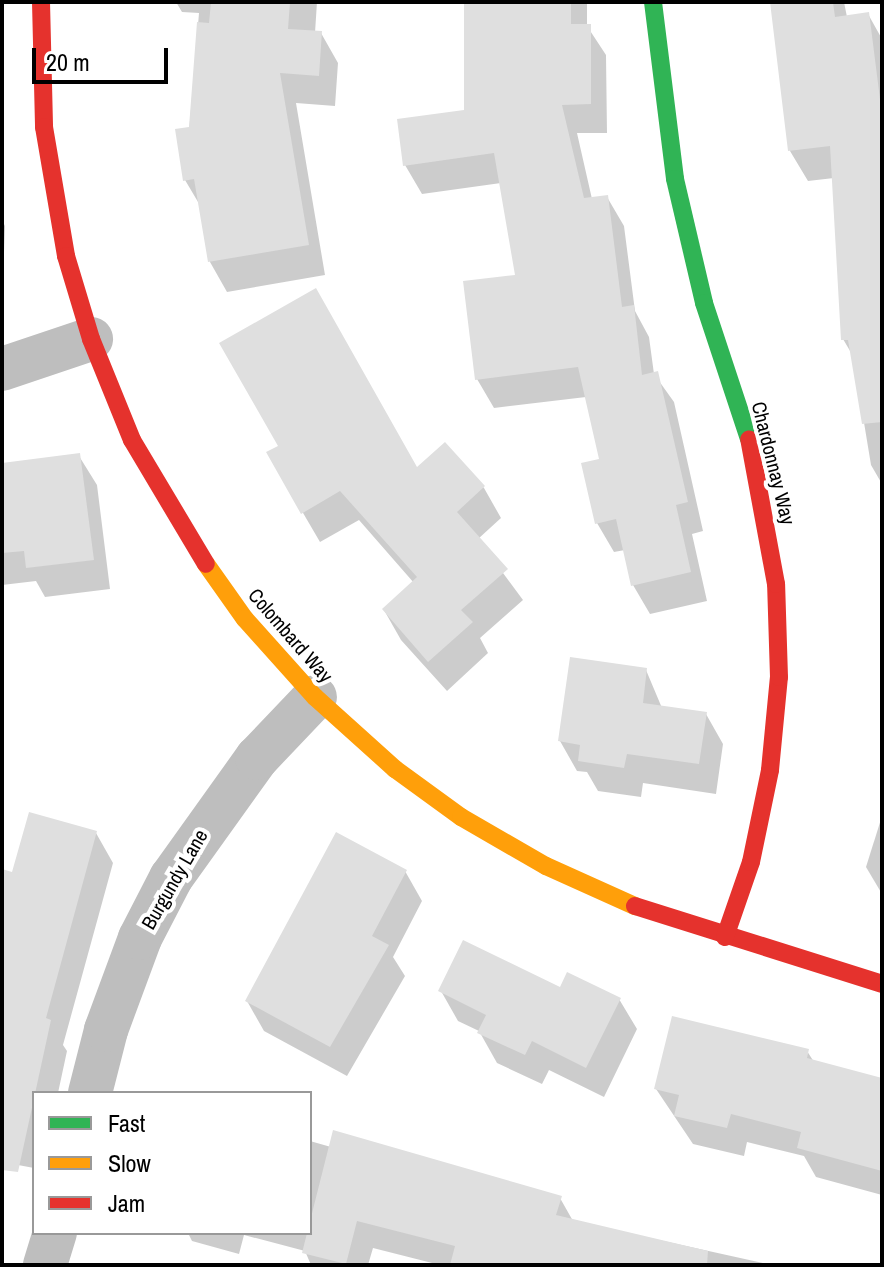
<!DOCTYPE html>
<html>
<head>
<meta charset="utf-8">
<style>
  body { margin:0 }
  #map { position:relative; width:884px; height:1267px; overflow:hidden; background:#fff; font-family:"Archivo Narrow",sans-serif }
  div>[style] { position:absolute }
  .shadow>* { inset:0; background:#0003 }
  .building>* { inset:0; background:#dfdfdf }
  .street>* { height:44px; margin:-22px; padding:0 22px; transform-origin:22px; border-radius:22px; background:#bebebe }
  .fast>* { height:18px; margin:-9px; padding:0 9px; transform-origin:9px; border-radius:9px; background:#30b455 }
  .slow>* { height:18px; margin:-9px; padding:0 9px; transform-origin:9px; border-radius:9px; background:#ff9f0a }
  .jam>* { height:18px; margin:-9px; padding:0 9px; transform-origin:9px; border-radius:9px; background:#e5322d }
  span { translate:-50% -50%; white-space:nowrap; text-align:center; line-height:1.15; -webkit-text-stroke:8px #fff; paint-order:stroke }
  .street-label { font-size:20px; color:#000 }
  .frame { position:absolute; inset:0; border:4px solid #000; pointer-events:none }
  .legend { position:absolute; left:32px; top:1091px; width:280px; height:144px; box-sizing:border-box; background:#fff; border:2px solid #999; margin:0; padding:10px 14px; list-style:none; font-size:24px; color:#000 }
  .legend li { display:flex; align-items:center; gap:16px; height:40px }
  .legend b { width:40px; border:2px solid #999 }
  .scale { position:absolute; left:32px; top:48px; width:136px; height:36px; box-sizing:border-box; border:4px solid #000; border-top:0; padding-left:10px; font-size:24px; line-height:28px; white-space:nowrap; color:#000; -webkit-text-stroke:6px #fff; paint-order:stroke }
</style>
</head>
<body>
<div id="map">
  <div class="shadow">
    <i style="clip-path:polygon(176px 2px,317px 2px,315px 33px,321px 33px,338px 63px,335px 106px,296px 103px,325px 275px,227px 292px,210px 262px,201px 207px,185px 180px,199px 13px,182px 12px)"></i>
    <i style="clip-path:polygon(466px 2px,587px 2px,587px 26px,606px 55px,607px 133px,577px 133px,592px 199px,607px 197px,624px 226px,635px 311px,649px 337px,654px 374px,674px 402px,703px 531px,692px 534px,707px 601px,650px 614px,633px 585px,625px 550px,614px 552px,597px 523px,601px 460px,586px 397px,494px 408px,477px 379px,518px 277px,501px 183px,422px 194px,405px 165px,466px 112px)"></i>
    <i style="clip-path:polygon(772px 2px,844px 2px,847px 17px,868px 14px,882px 39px,882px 484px,871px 465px,853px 356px,843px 339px,834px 178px,808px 181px,790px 151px)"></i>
    <i style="clip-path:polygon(2px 220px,5px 226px,2px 305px)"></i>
    <i style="clip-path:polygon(445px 444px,484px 488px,501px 518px,478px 539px,523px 600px,480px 638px,488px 653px,447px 691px,401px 640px,384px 610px,414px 583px,359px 520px,320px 542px,268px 453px,417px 470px)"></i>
    <i style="clip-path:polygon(79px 456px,97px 485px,110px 589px,45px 597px,36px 581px,2px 585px,2px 465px)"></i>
    <i style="clip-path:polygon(646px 670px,662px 708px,706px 714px,723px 744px,716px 794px,643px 783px,641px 797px,598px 791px,587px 772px,577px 771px,560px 741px)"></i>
    <i style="clip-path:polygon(882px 816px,882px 894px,866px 867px)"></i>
    <i style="clip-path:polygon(96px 833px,113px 863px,63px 1045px,67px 1051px,58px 1093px,34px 1093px,34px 1168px,2px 1162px,2px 871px,14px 875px)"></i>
    <i style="clip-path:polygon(405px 871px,422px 901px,393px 957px,405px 976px,347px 1076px,264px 1031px,247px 1001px)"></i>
    <i style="clip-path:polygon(561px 989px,619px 999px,637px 1029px,604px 1097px,549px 1070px,542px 1084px,497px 1063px,479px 1031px,458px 1021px,441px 991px)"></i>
    <i style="clip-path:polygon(807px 1051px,814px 1062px,882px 1080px,882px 1195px,816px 1177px,804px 1156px,747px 1142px,744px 1156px,693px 1144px,656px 1089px)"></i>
    <i style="clip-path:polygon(334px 1132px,560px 1198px,573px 1221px,772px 1265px,440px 1265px,373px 1248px,368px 1265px,311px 1265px,305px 1251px,244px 1235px,239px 1254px,192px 1241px,188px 1233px,310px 1233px,310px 1141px,331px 1147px)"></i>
  </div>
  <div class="building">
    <i style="clip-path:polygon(211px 2px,290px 2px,288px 29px,322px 31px,319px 76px,280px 73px,309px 245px,208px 262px,194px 179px,183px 181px,175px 129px,189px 127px,197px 22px,209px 23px)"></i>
    <i style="clip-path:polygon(464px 2px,571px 2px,571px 24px,591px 24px,591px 104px,562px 105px,584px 198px,608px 195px,622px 307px,634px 305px,642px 375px,658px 371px,688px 502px,676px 505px,691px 572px,631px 586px,616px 519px,595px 524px,581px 463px,599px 459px,578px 367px,475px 380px,463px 281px,515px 275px,494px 153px,403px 166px,397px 119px,464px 110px)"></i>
    <i style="clip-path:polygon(770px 2px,833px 2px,835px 17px,869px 12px,882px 115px,882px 422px,862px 424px,848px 340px,841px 340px,830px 146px,788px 151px)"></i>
    <i style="clip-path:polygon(316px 288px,417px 467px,445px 442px,485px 486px,457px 512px,508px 569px,461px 610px,473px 622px,428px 662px,382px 609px,417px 577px,340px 491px,301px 514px,266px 452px,278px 446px,219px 343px)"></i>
    <i style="clip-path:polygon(80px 453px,94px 560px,26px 568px,24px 551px,2px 553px,2px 463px)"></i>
    <i style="clip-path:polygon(570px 657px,647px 668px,643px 703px,707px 712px,699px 764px,627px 754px,624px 768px,578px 761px,580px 745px,558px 741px)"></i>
    <i style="clip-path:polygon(29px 812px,97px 831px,46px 1018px,51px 1020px,18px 1172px,2px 1170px,2px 869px,12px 872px)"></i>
    <i style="clip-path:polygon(336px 832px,407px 870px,372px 936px,389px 945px,330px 1047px,245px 1001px)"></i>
    <i style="clip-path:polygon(463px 940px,560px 987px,567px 972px,621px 998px,586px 1068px,532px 1041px,525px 1055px,477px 1033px,486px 1015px,438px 991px)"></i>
    <i style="clip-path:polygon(672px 1016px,809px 1049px,807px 1058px,882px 1078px,882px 1171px,797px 1148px,801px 1132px,731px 1114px,727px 1128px,674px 1116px,679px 1095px,654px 1089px)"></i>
    <i style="clip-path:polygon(333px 1130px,562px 1196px,556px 1215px,708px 1251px,707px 1265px,450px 1265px,455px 1246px,357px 1221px,346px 1264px,302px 1253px)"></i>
  </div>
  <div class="street">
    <i style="left:2px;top:369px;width:94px;rotate:-18.6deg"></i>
    <i style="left:90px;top:1093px;width:65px;rotate:-75.7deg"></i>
    <i style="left:106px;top:1030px;width:98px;rotate:-69.7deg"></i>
    <i style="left:140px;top:938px;width:68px;rotate:-62.7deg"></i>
    <i style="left:171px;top:878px;width:148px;rotate:-54.4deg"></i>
    <i style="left:257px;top:758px;width:84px;rotate:-46.4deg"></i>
    <i style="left:45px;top:1265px;width:34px;rotate:-73deg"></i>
  </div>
  <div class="fast">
    <i style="left:653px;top:2px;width:178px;rotate:82.9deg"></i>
    <i style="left:675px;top:179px;width:127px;rotate:76.8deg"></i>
    <i style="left:704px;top:303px;width:143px;rotate:71.7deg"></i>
  </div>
  <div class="slow">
    <i style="left:206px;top:564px;width:67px;rotate:54.7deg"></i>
    <i style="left:245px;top:619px;width:105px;rotate:48.1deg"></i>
    <i style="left:315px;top:697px;width:108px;rotate:42deg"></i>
    <i style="left:395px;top:769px;width:82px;rotate:36deg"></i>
    <i style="left:461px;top:817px;width:98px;rotate:30deg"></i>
    <i style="left:546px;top:866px;width:98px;rotate:24.2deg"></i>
  </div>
  <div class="jam">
    <i style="left:41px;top:2px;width:125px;rotate:88.6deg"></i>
    <i style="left:44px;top:127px;width:131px;rotate:80.3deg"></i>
    <i style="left:66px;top:256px;width:87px;rotate:73.2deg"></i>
    <i style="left:91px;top:339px;width:109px;rotate:67.9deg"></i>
    <i style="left:132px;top:440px;width:144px;rotate:59.2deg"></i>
    <i style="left:635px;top:906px;width:259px;rotate:17.5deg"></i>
    <i style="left:725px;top:937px;width:79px;rotate:-70.9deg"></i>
    <i style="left:751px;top:862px;width:94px;rotate:-78.3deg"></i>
    <i style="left:770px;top:770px;width:93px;rotate:-84.5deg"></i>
    <i style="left:779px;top:677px;width:93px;rotate:-91.8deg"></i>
    <i style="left:776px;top:584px;width:147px;rotate:-100.5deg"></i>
  </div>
  <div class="street-label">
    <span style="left:774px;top:463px;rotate:76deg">Chardonnay Way</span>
    <span style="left:291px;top:635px;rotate:49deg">Colombard Way</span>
    <span style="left:174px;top:879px;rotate:-60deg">Burgundy Lane</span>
  </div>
  <div class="frame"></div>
  <ul class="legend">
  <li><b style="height:10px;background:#30b455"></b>Fast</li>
  <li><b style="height:10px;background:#ff9f0a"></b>Slow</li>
  <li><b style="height:10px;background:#e5322d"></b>Jam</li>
  </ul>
  <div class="scale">20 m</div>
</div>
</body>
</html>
